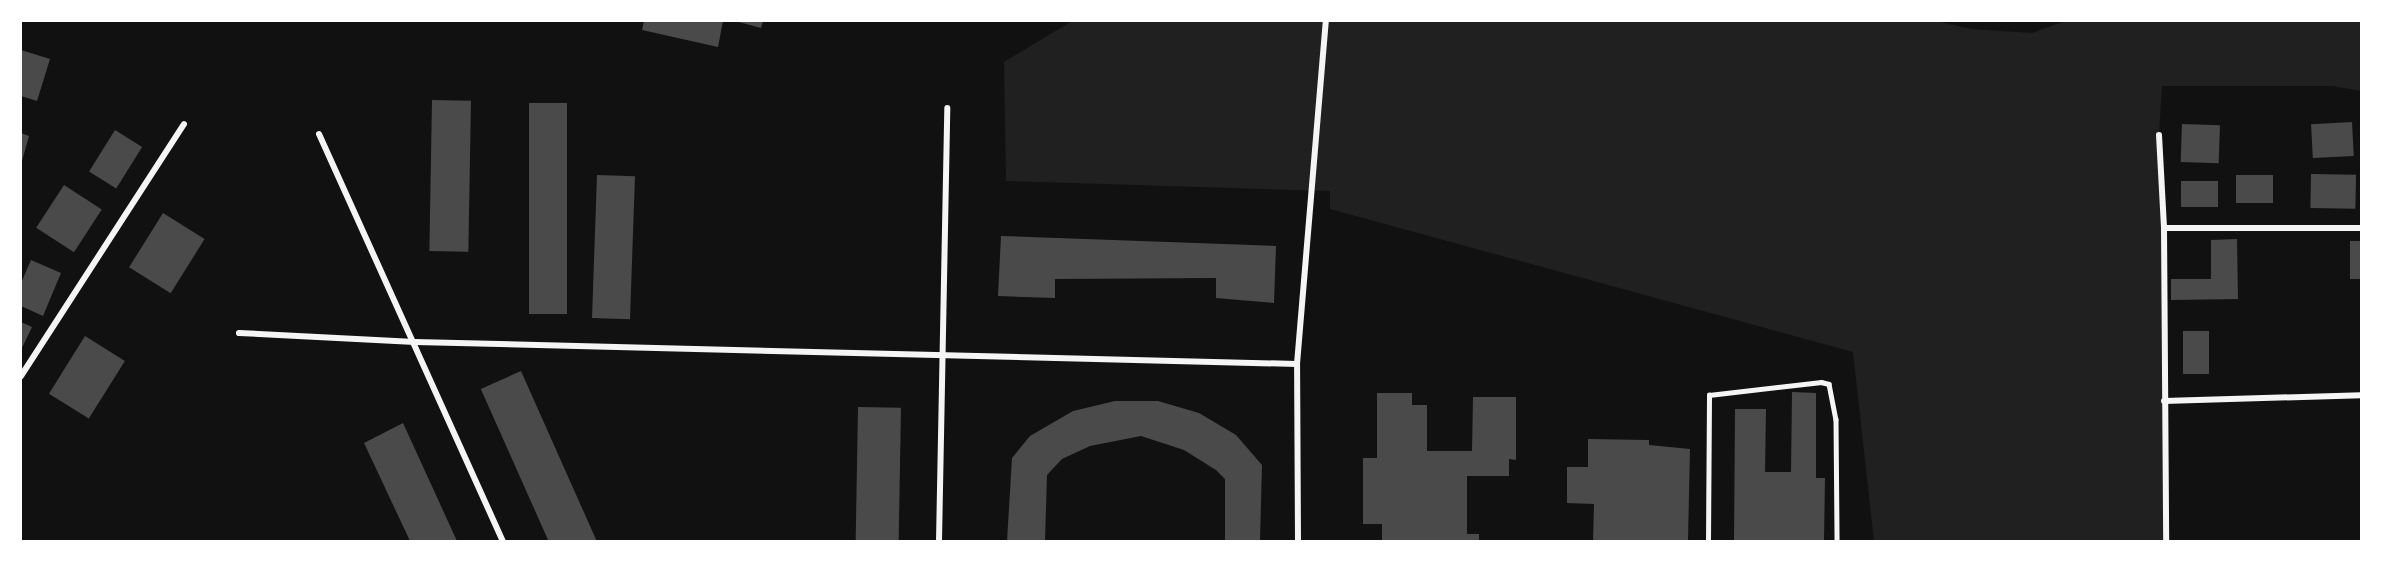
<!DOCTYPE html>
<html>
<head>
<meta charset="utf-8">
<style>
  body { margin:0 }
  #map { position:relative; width:2382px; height:562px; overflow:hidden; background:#111; font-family:"Exo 2",sans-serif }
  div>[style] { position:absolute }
  .green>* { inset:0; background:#202020 }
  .building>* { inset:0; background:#4a4a4a; transform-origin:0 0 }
  .service>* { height:4.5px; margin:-2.25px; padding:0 2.25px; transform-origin:2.25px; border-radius:2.25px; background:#f5f5f5 }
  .minor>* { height:6px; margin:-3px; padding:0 3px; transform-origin:3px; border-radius:3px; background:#f5f5f5 }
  span { translate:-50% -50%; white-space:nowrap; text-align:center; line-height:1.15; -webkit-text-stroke:6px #fff; paint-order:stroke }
  .frame { position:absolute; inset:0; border:22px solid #fff; pointer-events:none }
</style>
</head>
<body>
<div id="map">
  <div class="green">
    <i style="clip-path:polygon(1072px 21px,1935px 21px,1972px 29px,2032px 33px,2065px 21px,2361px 21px,2361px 91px,2333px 86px,2162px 86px,2159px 135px,2164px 228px,2166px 541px,1874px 541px,1853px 352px,1330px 209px,1330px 191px,1006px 181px,1004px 62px)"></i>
  </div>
  <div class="building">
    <i style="clip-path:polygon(644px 21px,723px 21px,718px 47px,642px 30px)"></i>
    <i style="clip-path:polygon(735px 21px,763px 21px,761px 28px)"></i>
    <i style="clip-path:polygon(21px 50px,50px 59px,37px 101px,21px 96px)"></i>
    <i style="left:432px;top:100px;width:39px;height:151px;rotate:1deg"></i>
    <i style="left:529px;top:103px;width:38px;height:211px"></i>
    <i style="left:2352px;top:122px;width:34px;height:41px;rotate:87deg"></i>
    <i style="left:2182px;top:124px;width:38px;height:38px;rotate:2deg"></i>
    <i style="left:115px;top:130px;width:32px;height:49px;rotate:32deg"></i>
    <i style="clip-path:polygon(21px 133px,29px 136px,22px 161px,21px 161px)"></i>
    <i style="left:2311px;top:174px;width:45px;height:34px;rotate:1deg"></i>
    <i style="left:597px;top:175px;width:38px;height:143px;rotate:2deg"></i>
    <i style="left:2236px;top:175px;width:37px;height:28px"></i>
    <i style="left:2181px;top:181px;width:37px;height:26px"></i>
    <i style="left:64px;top:185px;width:45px;height:51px;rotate:33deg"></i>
    <i style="left:163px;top:213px;width:49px;height:64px;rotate:32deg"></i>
    <i style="clip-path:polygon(1001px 236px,1276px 246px,1274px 303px,1216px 298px,1216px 278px,1055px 279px,1055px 298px,998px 296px)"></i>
    <i style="clip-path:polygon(2237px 239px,2238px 299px,2171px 300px,2171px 279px,2211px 279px,2211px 240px)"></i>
    <i style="left:2350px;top:241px;width:11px;height:38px"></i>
    <i style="clip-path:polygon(31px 260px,61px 273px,43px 316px,21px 306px,21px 283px)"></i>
    <i style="clip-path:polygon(21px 322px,32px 327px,21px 350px)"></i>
    <i style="left:2183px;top:331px;width:26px;height:43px"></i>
    <i style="left:85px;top:336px;width:47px;height:68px;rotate:32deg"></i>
    <i style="left:521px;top:371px;width:187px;height:44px;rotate:66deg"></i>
    <i style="clip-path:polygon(1792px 392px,1816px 393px,1816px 478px,1825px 478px,1824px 541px,1734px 541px,1735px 409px,1766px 409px,1765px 472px,1791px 472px)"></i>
    <i style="clip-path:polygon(1377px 393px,1412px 393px,1412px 405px,1427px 405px,1427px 451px,1472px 451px,1473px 397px,1516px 397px,1516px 460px,1509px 459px,1509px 476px,1467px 476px,1467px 534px,1479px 534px,1479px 541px,1382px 541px,1382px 524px,1363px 524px,1363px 458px,1377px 458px)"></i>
    <i style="clip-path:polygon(1115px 401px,1158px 401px,1199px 413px,1236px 435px,1262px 465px,1260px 541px,1225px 541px,1225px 479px,1216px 470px,1184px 450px,1141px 436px,1090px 446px,1062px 459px,1047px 475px,1045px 541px,1007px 541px,1012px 458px,1030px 436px,1073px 411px)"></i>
    <i style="left:858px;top:407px;width:43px;height:134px;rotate:1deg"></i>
    <i style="clip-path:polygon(403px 423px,457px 541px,410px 541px,364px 443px)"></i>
    <i style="clip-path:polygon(1588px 439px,1649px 440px,1649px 445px,1690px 449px,1688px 541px,1593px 541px,1594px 504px,1567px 503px,1567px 467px,1588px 467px)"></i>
  </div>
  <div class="service">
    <i style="left:1708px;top:541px;width:146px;rotate:-89.6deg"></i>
    <i style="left:1709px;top:395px;width:113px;rotate:-6.6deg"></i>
    <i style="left:1821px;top:382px;width:8px;rotate:14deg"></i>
    <i style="left:1829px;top:384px;width:36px;rotate:79deg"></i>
    <i style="left:1836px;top:419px;width:122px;rotate:89.5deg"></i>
  </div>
  <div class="minor">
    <i style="left:319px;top:134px;width:447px;rotate:65.7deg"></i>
    <i style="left:2159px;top:135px;width:93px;rotate:86.9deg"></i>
    <i style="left:2164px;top:228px;width:313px;rotate:89.6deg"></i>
    <i style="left:2164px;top:228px;width:197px"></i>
    <i style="left:239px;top:333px;width:176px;rotate:2.9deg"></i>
    <i style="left:415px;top:342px;width:882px;rotate:1.43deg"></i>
    <i style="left:21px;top:376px;width:300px;rotate:-57.1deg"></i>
    <i style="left:2164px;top:401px;width:197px;rotate:-1.7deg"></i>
    <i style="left:939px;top:541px;width:433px;rotate:-88.9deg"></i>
    <i style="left:1298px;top:541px;width:177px;rotate:-90.3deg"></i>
    <i style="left:1297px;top:364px;width:344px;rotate:-85.2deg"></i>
  </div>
  <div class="frame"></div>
</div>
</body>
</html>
